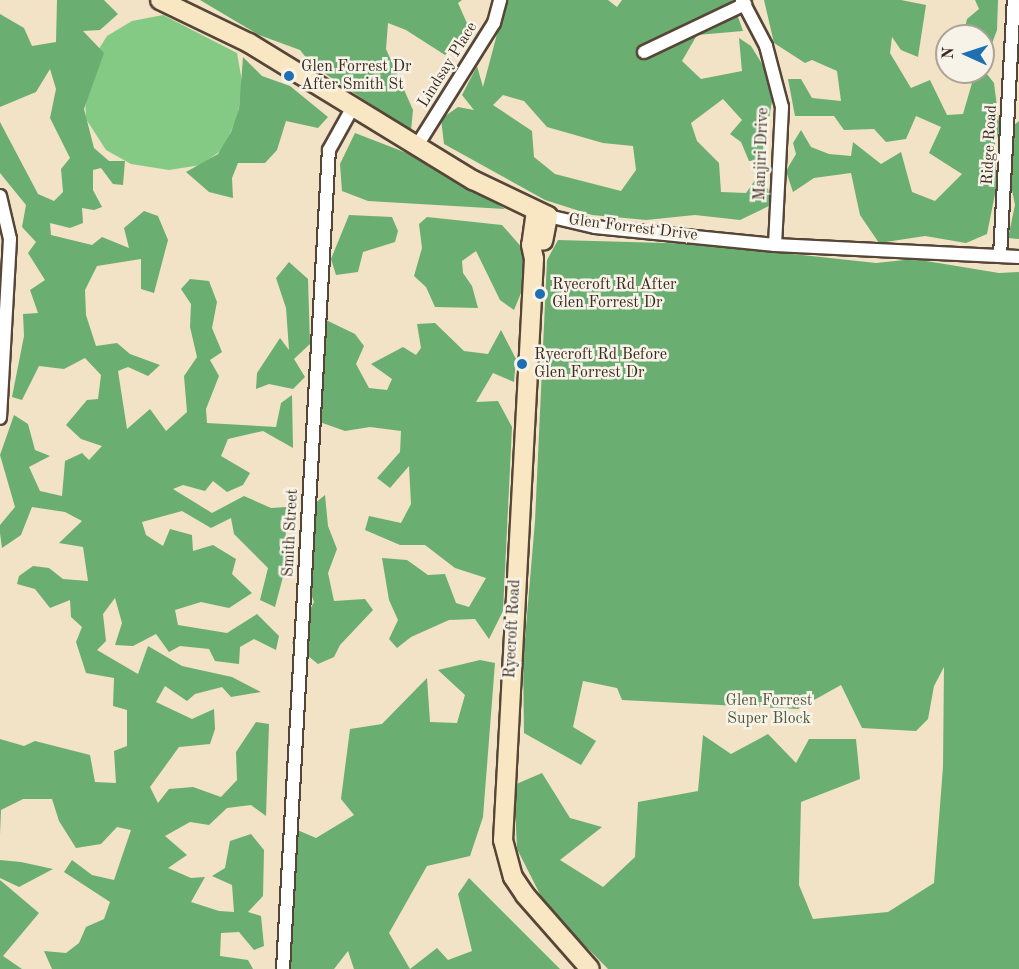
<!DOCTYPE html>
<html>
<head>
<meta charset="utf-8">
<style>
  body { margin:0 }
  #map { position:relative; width:1019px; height:969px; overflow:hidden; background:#f2e2c6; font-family:"Old Standard TT",serif }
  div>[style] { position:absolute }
  .green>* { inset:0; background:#84ca85 }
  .forest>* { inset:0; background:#6bae72 }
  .roads { filter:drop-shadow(2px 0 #564637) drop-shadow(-2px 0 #564637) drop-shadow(0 2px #564637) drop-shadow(0 -2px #564637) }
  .street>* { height:12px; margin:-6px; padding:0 6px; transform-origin:6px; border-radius:6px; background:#fff }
  .secondary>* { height:18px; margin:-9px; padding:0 9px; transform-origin:9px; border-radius:9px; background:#f9e7c3 }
  .dots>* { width:16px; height:16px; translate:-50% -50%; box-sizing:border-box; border:3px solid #f7f3e8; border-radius:50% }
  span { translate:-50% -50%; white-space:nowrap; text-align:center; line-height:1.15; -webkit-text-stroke:5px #f7f3e8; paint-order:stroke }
  .street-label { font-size:16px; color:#3b2a1e }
  .poi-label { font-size:16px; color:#3b2a1e }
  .left { translate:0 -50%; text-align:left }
  .park-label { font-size:16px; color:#515a3d }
  .north { position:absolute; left:935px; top:24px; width:60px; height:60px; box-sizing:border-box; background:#f7f3e8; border:2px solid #aca397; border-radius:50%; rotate:273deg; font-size:16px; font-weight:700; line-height:24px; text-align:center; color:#3b2a1e }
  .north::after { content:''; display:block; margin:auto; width:21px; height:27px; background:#1f6fb2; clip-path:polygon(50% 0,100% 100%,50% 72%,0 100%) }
</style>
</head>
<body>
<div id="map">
  <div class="green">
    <i style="clip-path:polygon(163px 15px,237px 53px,242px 82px,238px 115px,223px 149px,201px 165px,169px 170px,131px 164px,106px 150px,86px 119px,85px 90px,95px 55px,107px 36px,132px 21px)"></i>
  </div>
  <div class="forest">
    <i style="clip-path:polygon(57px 0,104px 0,118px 14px,100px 30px,83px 31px,104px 53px,84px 109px,94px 148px,109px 161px,125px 161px,123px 185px,113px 184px,101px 168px,93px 170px,93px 190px,102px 207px,94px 210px,82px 208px,83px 223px,70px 228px,50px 223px,51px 235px,92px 245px,102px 237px,129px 248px,124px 228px,144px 211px,158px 216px,168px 240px,154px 293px,141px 289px,141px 259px,97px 266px,85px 290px,86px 315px,96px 346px,117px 343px,130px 354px,160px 365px,148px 376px,128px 367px,118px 371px,127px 429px,150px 409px,166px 431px,187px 412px,184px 376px,197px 357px,190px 327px,191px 304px,181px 289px,190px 279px,209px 281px,217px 302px,212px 328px,222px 352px,210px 360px,219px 376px,206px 409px,207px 423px,276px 427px,281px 403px,292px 395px,293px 448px,263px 431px,228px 439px,221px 456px,250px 473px,243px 485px,227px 492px,213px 481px,205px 491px,183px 485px,173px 489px,212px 513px,244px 496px,271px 508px,287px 507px,284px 573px,275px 607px,260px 600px,268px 568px,234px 534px,231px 518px,211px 528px,182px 511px,142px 522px,146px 535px,163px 546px,170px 529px,192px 535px,193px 551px,213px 545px,236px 559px,232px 574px,252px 593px,229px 608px,201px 602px,175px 610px,178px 625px,227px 633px,257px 614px,279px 636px,276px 650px,254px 639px,240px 647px,239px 664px,215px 661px,209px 649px,180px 646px,169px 652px,156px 634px,133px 646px,115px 645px,122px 623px,115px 598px,103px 614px,106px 641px,97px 650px,138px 674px,148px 646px,182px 666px,232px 677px,261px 692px,231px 697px,222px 687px,195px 694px,187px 701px,165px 686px,156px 702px,192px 719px,214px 709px,215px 729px,210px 744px,179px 747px,150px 787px,158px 803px,169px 789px,193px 787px,221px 797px,237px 780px,236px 752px,256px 722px,269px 724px,266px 816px,251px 805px,227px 808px,209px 825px,190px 822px,165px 836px,187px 855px,168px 868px,191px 878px,205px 877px,191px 902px,219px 911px,234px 912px,232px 885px,212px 876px,225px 868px,230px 841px,251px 834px,264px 850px,263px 896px,248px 912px,261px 916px,264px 946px,254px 950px,239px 932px,221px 933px,220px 956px,248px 960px,253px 969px,52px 969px,44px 951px,66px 953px,79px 943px,86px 927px,104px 919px,110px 902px,64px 872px,72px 860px,92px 875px,114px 880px,131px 830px,117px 827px,101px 844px,76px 848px,59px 821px,52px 799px,23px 799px,1px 810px,0 835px,0 739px,24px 746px,35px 741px,90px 755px,95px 782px,116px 783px,114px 751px,127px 746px,127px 710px,113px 706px,114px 678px,86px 673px,76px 642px,82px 627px,71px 617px,70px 600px,50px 608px,35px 589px,17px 584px,19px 576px,33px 566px,49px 568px,63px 579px,88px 581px,83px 547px,59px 543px,82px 521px,65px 512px,32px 507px,21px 535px,2px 548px,0 533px,0 525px,15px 507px,0 455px,14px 415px,28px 424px,35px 450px,50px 456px,29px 467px,40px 491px,62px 496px,65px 461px,82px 453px,89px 460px,102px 446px,81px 439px,66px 425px,87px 400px,98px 399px,101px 375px,85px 358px,64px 369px,39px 366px,22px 400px,12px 397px,24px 336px,23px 314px,38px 313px,30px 290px,45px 280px,28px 253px,36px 242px,22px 227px,26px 205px,0 173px,0 122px,38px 194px,54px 201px,63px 192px,61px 169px,70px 158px,50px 118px,56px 89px,50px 69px,36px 92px,0 107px,0 14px,24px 28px,32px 46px,56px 42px)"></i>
    <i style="clip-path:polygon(200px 0,462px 0,458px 3px,470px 30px,445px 55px,406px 30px,388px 23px,386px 49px,413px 110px,411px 131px,312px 65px,300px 50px,259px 35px)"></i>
    <i style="clip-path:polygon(evenodd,506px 0,608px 0,617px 7px,622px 0,732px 0,743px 31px,697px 35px,682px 61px,701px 79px,742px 71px,739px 38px,751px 46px,764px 67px,772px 101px,762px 160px,749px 161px,741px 142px,730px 134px,742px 120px,723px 99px,691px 123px,697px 141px,719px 163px,721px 192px,746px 193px,757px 177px,768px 189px,771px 205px,740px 220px,695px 215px,646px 220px,592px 215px,545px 200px,444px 144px,441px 119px,458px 107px,474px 110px,462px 95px,477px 66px,483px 87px,506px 0,503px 95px,524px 101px,547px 127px,603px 143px,633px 146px,636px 170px,621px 191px,555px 174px,534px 157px,532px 131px,493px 105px,503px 95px)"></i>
    <i style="clip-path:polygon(764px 0,901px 0,926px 5px,918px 57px,901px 50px,892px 37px,890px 53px,911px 88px,930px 80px,947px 115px,963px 114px,972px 83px,983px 69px,994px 83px,1000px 130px,995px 142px,996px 189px,987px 234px,966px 243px,925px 236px,879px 243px,860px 215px,851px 173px,814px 178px,793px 192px,786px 171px,796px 154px,793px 143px,801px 130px,811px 147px,829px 154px,851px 156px,853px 142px,881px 164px,901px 152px,912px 192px,935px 201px,962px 174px,929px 153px,941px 127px,916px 116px,906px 139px,886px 142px,874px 129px,844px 130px,834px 116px,795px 116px,788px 79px,801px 79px,812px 98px,841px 101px,837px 71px,812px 60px,805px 63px,774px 43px)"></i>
    <i style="clip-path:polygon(975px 0,998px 0,997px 30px,987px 57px,983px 59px,983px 36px,963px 36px,967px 19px,979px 9px)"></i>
    <i style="clip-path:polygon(243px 57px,262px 76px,290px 86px,328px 117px,318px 128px,286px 121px,277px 150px,265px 163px,238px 163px,232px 178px,233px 198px,209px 192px,186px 172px,218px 154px,231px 132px,239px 109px)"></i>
    <i style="clip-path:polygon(1019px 121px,1019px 239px,1008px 238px,1015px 205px,1011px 185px,1014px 125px)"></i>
    <i style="clip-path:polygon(355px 133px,430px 162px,505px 209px,368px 201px,342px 191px,340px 164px)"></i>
    <i style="clip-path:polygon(349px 215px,392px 217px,398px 231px,395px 242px,363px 252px,358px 272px,336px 275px,331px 259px)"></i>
    <i style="clip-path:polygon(427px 217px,502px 225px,524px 250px,521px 293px,514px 310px,500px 300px,476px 251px,462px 261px,463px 273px,472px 286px,478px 308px,435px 307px,426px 287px,414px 276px,422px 248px,419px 224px)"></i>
    <i style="clip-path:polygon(558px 240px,700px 244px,876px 263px,914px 259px,999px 273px,1019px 272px,1019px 969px,608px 969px,546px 906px,517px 849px,514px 785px,542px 773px,570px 818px,602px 827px,560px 860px,603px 887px,635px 857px,638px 802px,698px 791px,703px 735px,731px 754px,768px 734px,796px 763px,809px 739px,856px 739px,860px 779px,801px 802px,799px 885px,813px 919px,888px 912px,934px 883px,943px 767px,944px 667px,934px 686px,928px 719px,916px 731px,862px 728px,841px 685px,798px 709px,622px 700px,617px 688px,583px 681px,573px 727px,596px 741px,581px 765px,524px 733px,523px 662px,535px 521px,547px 260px)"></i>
    <i style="clip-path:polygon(289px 262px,308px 279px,310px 344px,294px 359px,305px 377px,293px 389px,269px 384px,256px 389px,257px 373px,280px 338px,289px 350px,286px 308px,276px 278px)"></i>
    <i style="clip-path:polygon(326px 320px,355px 334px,364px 346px,356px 364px,369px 388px,387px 390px,392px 379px,371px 364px,403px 347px,416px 355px,421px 348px,417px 324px,435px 323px,464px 351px,488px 354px,501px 330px,516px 359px,514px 382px,493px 373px,476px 402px,498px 401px,512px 427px,503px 611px,489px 639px,475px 619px,449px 620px,411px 637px,397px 648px,389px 639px,398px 620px,389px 600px,382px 558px,407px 560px,428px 575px,445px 574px,456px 603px,469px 607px,486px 578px,455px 568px,425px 545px,400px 545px,365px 530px,369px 516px,401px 523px,411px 504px,409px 466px,390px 488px,377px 478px,400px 452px,401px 431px,370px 427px,345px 431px,317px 421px)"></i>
    <i style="clip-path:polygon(325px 495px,328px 526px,337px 549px,328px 573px,334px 601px,365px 599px,373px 610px,340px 645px,334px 657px,318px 664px,292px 643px,314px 602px,300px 564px,308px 509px)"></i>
    <i style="clip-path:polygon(480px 660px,495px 663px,483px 817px,470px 856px,427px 866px,389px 933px,410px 969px,437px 948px,448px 960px,472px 951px,458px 894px,469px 878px,560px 969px,354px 969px,348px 951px,334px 969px,290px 969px,284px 860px,295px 829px,316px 838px,354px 815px,341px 799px,350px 729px,382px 724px,427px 678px,430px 722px,457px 723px,465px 695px,438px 670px)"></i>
    <i style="clip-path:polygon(0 860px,21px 862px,53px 869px,19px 887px,0 878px)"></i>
    <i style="clip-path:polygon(0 880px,39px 913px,3px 956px,22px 969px,0 969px)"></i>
  </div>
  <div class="roads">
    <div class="street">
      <i style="left:742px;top:0;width:52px;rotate:62.4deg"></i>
      <i style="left:766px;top:46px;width:63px;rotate:75.3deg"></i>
      <i style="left:782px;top:107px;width:138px;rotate:92.9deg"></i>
      <i style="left:644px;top:52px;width:112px;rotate:-25.4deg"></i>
      <i style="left:418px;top:144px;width:143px;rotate:-57.9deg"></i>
      <i style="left:494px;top:23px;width:24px;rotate:-75deg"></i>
      <i style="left:0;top:196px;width:44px;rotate:76.9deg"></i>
      <i style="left:10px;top:239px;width:179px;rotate:93.2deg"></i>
      <i style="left:548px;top:216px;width:48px;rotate:13.2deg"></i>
      <i style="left:595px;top:227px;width:181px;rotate:5.7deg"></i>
      <i style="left:775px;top:245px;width:244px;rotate:2.8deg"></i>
      <i style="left:1000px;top:256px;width:256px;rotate:-86.9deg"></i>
      <i style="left:283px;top:969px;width:820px;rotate:-86.79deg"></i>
      <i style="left:329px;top:150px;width:51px;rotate:-60.9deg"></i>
    </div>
    <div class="secondary">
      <i style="left:160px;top:0;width:99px;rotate:25.8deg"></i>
      <i style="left:249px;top:43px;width:263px;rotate:31.5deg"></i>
      <i style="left:473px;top:180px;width:83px;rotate:25.6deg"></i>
      <i style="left:548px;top:216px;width:25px;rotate:101deg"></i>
      <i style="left:536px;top:211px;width:34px;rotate:98deg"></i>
      <i style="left:531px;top:245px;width:14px;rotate:78deg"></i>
      <i style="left:534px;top:259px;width:582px;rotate:93.05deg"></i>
      <i style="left:503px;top:840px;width:38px;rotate:75deg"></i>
      <i style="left:513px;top:877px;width:22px;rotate:56deg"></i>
      <i style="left:525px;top:895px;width:98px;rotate:48.7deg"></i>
    </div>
  </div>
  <div class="dots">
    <i style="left:289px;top:76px;background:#1f6fb2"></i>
    <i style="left:540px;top:294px;background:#1f6fb2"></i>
    <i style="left:522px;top:364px;background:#1f6fb2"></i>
  </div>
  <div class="street-label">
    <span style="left:448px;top:65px;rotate:-58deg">Lindsay Place</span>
    <span style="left:990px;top:145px;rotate:-87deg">Ridge Road</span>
    <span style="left:762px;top:154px;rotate:-88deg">Manjiri Drive</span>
    <span style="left:633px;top:228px;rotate:7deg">Glen Forrest Drive</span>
    <span style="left:291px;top:533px;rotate:-87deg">Smith Street</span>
    <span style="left:513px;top:629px;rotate:-87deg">Ryecroft Road</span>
  </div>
  <div class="poi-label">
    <span class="left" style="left:301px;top:76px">Glen Forrest Dr<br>After Smith St</span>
    <span class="left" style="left:552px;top:294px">Ryecroft Rd After<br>Glen Forrest Dr</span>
    <span class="left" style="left:534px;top:364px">Ryecroft Rd Before<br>Glen Forrest Dr</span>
  </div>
  <div class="park-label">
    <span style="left:769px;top:710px">Glen Forrest<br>Super Block</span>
  </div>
  <div class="north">N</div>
</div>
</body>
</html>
